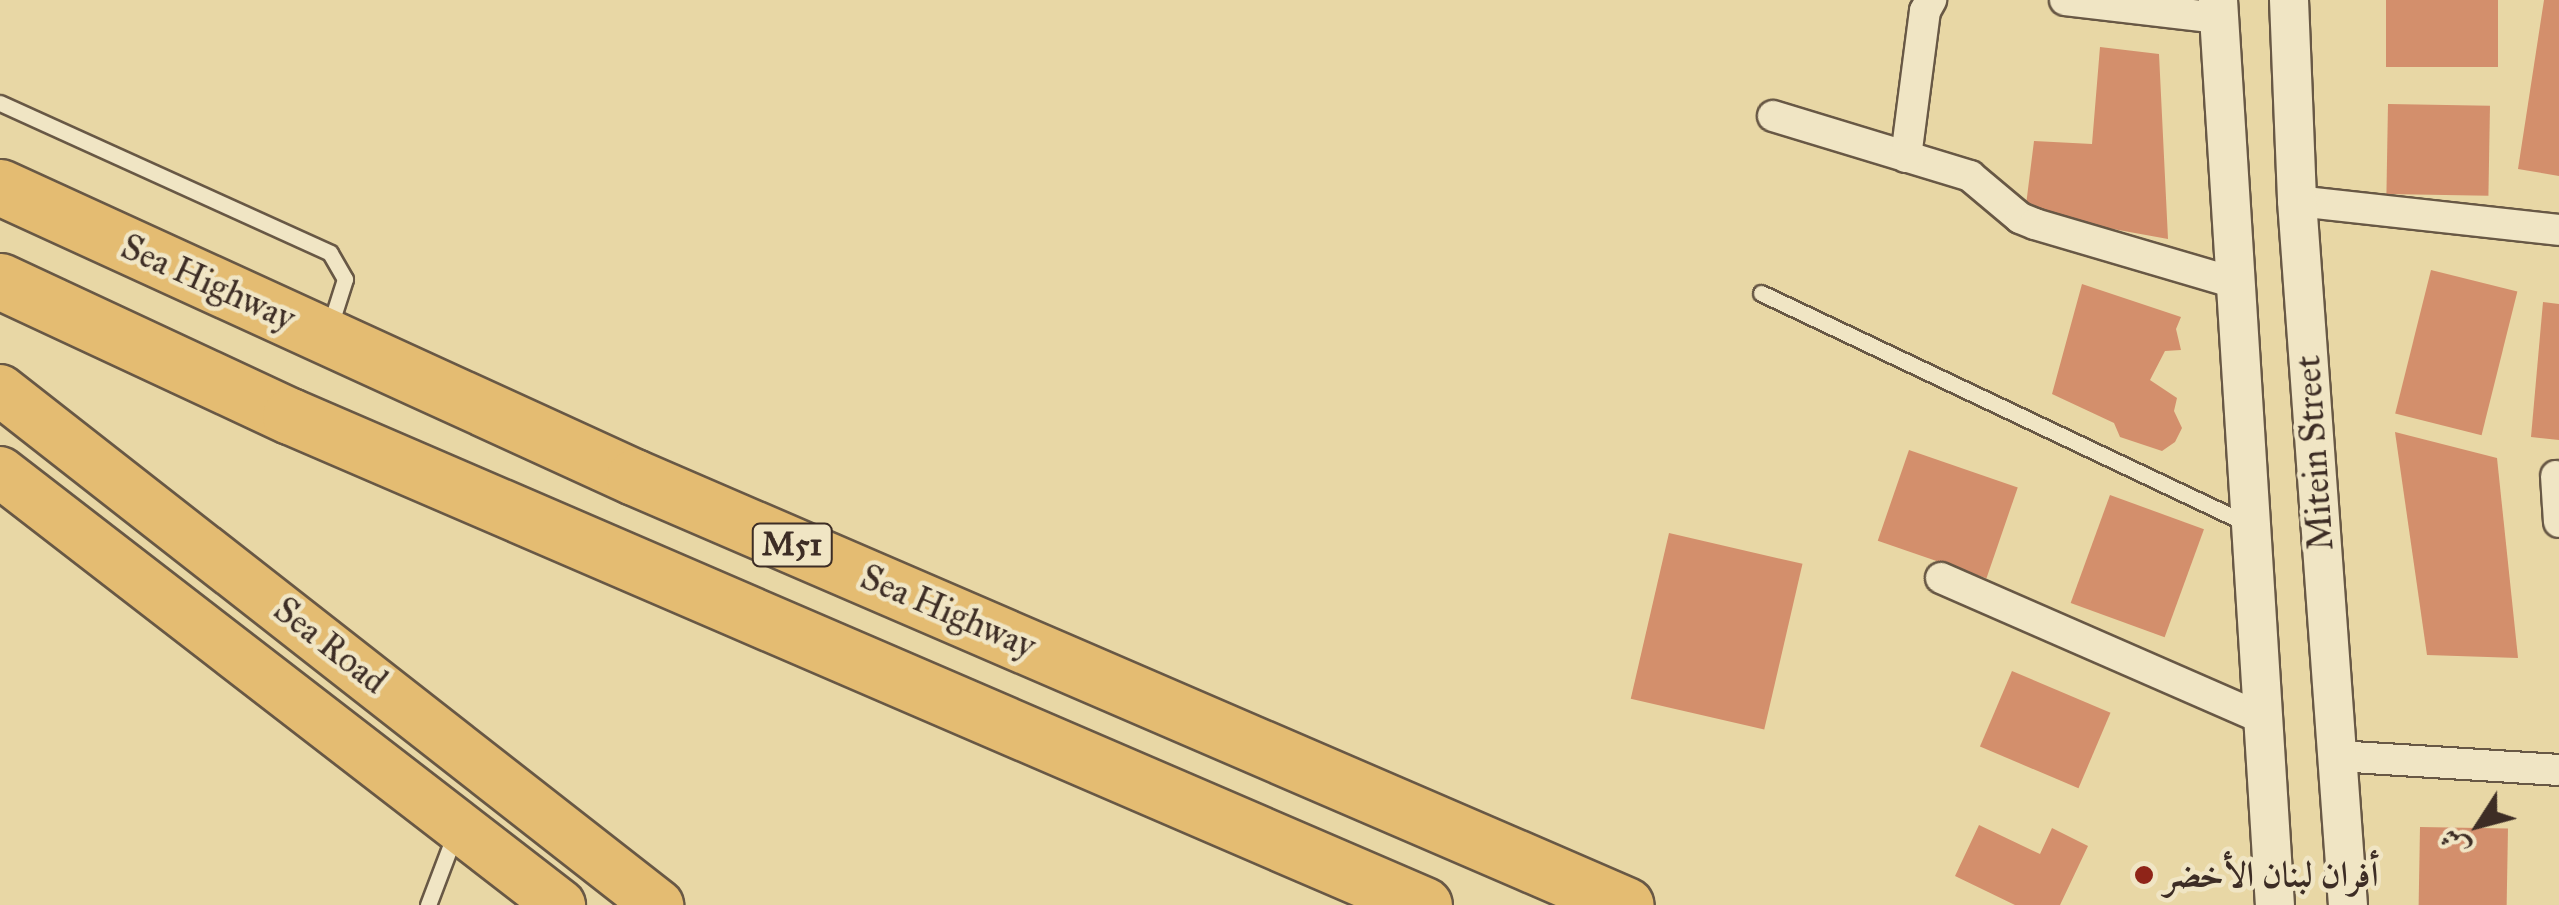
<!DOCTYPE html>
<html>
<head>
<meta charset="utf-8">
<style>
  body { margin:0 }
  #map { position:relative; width:2559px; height:905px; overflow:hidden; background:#e8d7a5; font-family:"IM FELL Great Primer",Amiri,serif }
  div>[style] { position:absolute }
  .building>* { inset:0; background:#d38f6c; transform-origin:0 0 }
  .roads { filter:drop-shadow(2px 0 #685845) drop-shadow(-2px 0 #685845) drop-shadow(0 2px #685845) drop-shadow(0 -2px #685845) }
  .service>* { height:15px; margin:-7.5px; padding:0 7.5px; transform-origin:7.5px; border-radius:7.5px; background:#f0e5c4 }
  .minor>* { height:30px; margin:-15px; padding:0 15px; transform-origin:15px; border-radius:15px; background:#f0e5c4 }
  .tertiary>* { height:38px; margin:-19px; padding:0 19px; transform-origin:19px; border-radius:19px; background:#f0e5c4 }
  .trunk>* { height:50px; margin:-25px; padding:0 25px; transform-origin:25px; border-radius:25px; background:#e4bc72 }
  .motorway>* { height:55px; margin:-27.5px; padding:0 27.5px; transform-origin:27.5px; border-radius:27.5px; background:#e4bc72 }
  .dots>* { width:28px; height:28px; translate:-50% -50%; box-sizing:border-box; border:5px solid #f0e5c4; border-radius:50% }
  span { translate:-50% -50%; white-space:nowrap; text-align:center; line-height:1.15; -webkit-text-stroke:9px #f0e5c4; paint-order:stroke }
  .shield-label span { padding:2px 8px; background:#f0e5c4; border:2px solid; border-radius:8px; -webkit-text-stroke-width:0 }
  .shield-label { font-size:32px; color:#3d2d25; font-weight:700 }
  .street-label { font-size:35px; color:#3d2d25 }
  .poi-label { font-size:35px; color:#3d2d25; font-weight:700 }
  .left { translate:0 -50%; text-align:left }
  .north { position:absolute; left:2429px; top:775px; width:100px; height:100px; -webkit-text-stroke:8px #f0e5c4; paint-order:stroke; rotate:234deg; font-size:28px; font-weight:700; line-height:40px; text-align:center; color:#3d2d25 }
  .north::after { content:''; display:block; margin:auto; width:35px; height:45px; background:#3d2d25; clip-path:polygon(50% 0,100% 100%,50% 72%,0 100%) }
</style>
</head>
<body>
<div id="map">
  <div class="building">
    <i style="left:2386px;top:0;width:112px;height:67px"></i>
    <i style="clip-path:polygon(2544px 0,2559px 0,2559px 176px,2518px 169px)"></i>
    <i style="clip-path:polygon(2100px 47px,2159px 54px,2168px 239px,2025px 213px,2034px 141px,2092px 144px)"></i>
    <i style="left:2388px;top:104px;width:102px;height:90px;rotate:1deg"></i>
    <i style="left:2431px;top:270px;width:89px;height:148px;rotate:14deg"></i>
    <i style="clip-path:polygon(2082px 284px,2181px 317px,2176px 329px,2181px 350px,2165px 351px,2150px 380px,2177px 398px,2174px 411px,2182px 428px,2175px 442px,2162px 451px,2120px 437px,2114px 423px,2052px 394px)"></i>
    <i style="clip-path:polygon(2543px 302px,2559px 304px,2559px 440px,2531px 437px)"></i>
    <i style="clip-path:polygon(2395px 432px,2497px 458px,2518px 658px,2427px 655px)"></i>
    <i style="left:1909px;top:450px;width:115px;height:96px;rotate:19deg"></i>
    <i style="left:2110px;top:495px;width:100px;height:115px;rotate:20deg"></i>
    <i style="left:1669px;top:533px;width:137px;height:170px;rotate:13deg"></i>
    <i style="left:2012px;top:671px;width:107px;height:82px;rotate:23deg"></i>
    <i style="clip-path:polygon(1979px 825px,2040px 854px,2052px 828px,2088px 846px,2060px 905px,2015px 905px,1955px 876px)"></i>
    <i style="left:2420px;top:827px;width:88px;height:78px;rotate:1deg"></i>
  </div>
  <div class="roads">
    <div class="service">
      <i style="left:0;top:103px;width:362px;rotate:24.4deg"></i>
      <i style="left:330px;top:253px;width:30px;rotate:60deg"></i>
      <i style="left:345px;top:279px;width:52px;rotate:107.7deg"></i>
      <i style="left:1761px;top:293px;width:539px;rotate:25.38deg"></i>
      <i style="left:428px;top:905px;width:76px;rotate:-69.2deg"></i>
    </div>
    <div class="minor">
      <i style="left:2065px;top:0;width:155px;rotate:6.7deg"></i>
      <i style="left:1773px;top:116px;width:206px;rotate:16.9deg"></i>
      <i style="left:1970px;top:176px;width:65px;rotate:40deg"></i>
      <i style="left:2020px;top:218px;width:16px;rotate:22deg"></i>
      <i style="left:2035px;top:224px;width:209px;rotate:16.4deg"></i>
      <i style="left:1906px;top:157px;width:147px;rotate:-82.6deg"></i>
      <i style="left:1925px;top:11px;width:13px;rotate:-61deg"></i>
      <i style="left:2297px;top:201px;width:264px;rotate:6.3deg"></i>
      <i style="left:2556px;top:476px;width:46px;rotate:86.3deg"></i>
      <i style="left:1941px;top:578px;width:352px;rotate:23.6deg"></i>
      <i style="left:2337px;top:756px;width:222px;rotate:3.6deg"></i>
    </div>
    <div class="tertiary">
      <i style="left:2218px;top:0;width:907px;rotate:86.4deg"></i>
      <i style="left:2289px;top:0;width:201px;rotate:87.7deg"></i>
      <i style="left:2297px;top:201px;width:706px;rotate:85.86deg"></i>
    </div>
    <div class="trunk">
      <i style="left:0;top:390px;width:836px;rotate:38.05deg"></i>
      <i style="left:0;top:472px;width:708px;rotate:37.71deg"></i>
    </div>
    <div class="motorway">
      <i style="left:0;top:187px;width:697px;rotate:24.58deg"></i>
      <i style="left:634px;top:477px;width:1080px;rotate:23.34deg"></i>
      <i style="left:0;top:281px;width:320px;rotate:25deg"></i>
      <i style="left:290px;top:416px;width:1235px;rotate:23.33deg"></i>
    </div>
  </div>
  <div class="dots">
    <i style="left:2144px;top:875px;background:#8f2418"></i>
  </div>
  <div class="shield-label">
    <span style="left:792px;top:545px">M51</span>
  </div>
  <div class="street-label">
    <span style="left:208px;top:283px;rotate:24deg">Sea Highway</span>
    <span style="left:2315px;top:453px;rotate:-94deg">Mitein Street</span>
    <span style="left:948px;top:612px;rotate:23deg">Sea Highway</span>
    <span style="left:330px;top:646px;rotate:38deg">Sea Road</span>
  </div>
  <div class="poi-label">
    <span class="left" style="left:2164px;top:875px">أفران لبنان الأخضر</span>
  </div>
  <div class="north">ش</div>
</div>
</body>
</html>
